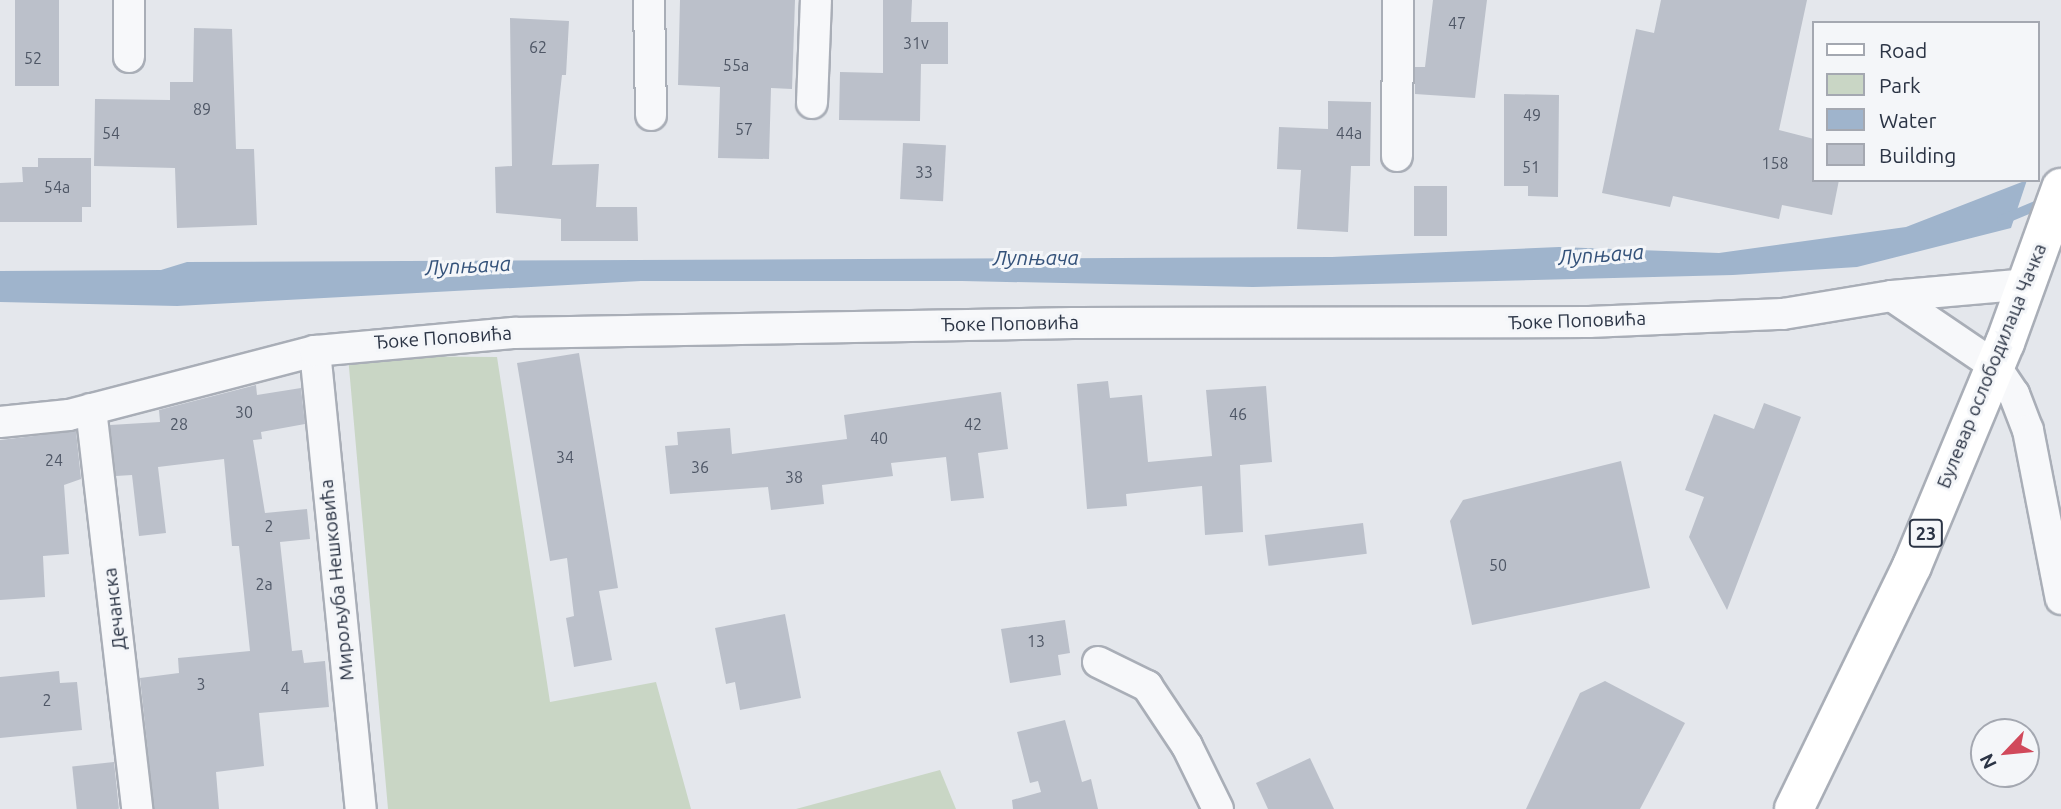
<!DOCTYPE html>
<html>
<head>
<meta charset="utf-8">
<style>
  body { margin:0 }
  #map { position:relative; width:2061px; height:809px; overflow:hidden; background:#e4e7ec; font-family:Ubuntu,sans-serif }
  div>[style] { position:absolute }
  .green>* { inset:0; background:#c9d6c5 }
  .water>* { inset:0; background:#9fb4cc }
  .stream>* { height:10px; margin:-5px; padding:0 5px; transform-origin:5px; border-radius:5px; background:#9fb4cc }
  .building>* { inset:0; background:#bbc0ca; transform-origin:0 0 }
  .roads { filter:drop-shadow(2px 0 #a9aeb7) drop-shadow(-2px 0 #a9aeb7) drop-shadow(0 2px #a9aeb7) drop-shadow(0 -2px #a9aeb7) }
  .minor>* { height:30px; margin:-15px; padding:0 15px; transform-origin:15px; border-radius:15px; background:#f7f8fa }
  .primary>* { height:38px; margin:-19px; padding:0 19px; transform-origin:19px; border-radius:19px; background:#fff }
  span { translate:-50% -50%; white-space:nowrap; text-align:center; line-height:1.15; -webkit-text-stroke:6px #f4f6f9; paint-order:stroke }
  .number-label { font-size:16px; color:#4f5766 }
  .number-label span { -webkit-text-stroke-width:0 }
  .shield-label span { padding:2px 5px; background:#f4f6f9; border:2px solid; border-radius:5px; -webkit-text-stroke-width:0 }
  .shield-label { font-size:18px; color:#2b3445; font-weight:700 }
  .street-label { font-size:19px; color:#2b3445 }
  .water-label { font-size:21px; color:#34527a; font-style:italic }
  .legend { position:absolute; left:1812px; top:21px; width:228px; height:161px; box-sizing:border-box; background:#f4f6f9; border:2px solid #a4a8b1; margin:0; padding:9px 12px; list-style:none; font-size:21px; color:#2b3445 }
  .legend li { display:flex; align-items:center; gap:14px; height:35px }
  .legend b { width:35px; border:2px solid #a4a8b1 }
  .north { position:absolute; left:1970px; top:718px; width:70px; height:70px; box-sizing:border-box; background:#f4f6f9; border:2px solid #a4a8b1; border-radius:50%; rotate:244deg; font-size:19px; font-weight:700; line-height:28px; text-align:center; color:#2b3445 }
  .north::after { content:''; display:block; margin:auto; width:24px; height:32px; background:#d1495b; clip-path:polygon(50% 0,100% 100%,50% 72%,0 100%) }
</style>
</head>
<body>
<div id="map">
  <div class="green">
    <i style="clip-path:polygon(348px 356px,497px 357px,550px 702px,656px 682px,691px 809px,388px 809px)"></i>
    <i style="clip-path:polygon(940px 770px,956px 809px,796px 809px)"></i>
  </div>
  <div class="water">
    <i style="clip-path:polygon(2027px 180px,2011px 228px,1857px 267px,1733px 275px,1253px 287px,962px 281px,641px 281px,177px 306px,0 302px,0 271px,161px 270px,187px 262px,1332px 257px,1559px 247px,1719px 253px,1906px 227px)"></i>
  </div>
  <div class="stream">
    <i style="left:2002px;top:220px;width:47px;rotate:-22.7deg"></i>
  </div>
  <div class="building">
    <i style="left:15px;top:0;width:44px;height:86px"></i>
    <i style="clip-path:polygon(680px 0,795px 0,792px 89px,771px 88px,769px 159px,718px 158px,720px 87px,678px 85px)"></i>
    <i style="clip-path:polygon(883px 0,912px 0,911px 22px,948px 22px,948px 64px,921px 64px,920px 121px,839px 120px,840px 72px,883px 73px)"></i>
    <i style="clip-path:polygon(1433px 0,1487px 0,1475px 98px,1415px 94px,1415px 67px,1425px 67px)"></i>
    <i style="clip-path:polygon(1661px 0,1807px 0,1779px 130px,1814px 139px,1814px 180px,1839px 180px,1832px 215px,1782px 205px,1779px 219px,1673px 196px,1670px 207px,1602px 193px,1636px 29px,1654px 33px)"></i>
    <i style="clip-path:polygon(510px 18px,569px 21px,566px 75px,562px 75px,552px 165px,599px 164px,596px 207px,637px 207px,638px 241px,561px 241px,561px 219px,496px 213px,495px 167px,512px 166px)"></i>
    <i style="clip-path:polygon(194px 28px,232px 29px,236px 149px,254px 149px,257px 225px,177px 228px,175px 168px,94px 166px,95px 99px,170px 100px,170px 82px,193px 82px)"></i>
    <i style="clip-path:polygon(1504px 94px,1559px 95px,1558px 197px,1528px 196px,1528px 186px,1504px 186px)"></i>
    <i style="clip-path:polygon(1328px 101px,1371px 102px,1370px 166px,1351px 166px,1348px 232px,1297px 229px,1301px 170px,1277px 169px,1279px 127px,1328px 129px)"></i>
    <i style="left:903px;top:143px;width:43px;height:56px;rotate:3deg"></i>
    <i style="clip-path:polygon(38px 158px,91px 158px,91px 207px,82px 207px,82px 222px,0 222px,0 183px,23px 182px,22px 167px,38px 167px)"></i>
    <i style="left:1414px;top:186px;width:33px;height:50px"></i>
    <i style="clip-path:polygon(579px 353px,618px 588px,599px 591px,612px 660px,574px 667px,566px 618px,574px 616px,567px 558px,550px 561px,517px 363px)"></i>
    <i style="clip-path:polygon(1108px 381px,1110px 398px,1142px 395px,1148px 462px,1212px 456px,1206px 390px,1266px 386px,1272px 462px,1240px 465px,1243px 532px,1205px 535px,1202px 486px,1126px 494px,1127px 506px,1087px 509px,1077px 384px)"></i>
    <i style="clip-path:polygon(256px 385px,257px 395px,301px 388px,305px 424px,261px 432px,262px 439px,253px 440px,265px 513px,307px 509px,310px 539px,280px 542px,292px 651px,302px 650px,304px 663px,325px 661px,329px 707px,259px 713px,264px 766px,216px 772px,219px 809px,154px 809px,140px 678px,179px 673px,178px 658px,250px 651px,239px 546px,232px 546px,224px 459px,158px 467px,166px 533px,139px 536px,132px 475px,116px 476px,110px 425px,160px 422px,159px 410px)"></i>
    <i style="clip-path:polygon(1001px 392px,1008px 449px,978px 453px,984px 498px,951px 501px,946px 457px,891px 463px,893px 476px,822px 485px,824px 504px,771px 510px,768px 487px,670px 494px,665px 446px,678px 445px,677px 432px,730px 428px,732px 454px,847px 439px,844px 415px)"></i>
    <i style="clip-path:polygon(1764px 403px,1801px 417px,1727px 610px,1689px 537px,1704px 497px,1685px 490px,1714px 414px,1754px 429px)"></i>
    <i style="clip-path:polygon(76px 431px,81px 479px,64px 485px,69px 554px,43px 556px,45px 597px,0 600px,0 440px)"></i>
    <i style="clip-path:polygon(1621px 461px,1650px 588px,1472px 625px,1450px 521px,1463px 500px)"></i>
    <i style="left:1363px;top:523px;width:31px;height:99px;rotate:83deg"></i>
    <i style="clip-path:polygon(785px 614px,801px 698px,740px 710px,735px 682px,726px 684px,715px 628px)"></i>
    <i style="clip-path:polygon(1065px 620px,1070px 653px,1058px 655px,1061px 675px,1010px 683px,1001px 629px)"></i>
    <i style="clip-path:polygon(59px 671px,60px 683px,77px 682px,82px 730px,0 738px,0 677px)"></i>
    <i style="clip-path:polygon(1605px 681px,1685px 723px,1640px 809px,1526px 809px,1580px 693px)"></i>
    <i style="clip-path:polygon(1065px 720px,1082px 782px,1091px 779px,1098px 809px,1013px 809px,1012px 800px,1041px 792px,1038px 781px,1030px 783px,1017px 732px)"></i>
    <i style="clip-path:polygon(1310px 758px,1334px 809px,1268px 809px,1256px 783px)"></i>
    <i style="left:114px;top:762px;width:47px;height:42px;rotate:84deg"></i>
  </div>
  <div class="roads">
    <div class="minor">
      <i style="left:649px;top:0;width:115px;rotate:89deg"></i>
      <i style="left:129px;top:57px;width:57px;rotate:-90deg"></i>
      <i style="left:812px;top:103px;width:103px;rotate:-87.8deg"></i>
      <i style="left:1397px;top:156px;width:156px;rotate:-89.6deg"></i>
      <i style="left:1892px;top:296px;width:125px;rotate:34.2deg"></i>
      <i style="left:1995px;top:366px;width:34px;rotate:56deg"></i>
      <i style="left:2014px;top:394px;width:39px;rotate:69deg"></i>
      <i style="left:2028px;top:430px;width:172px;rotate:79deg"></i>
      <i style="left:315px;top:351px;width:460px;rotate:84.3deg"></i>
      <i style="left:91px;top:409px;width:403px;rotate:83.4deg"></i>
      <i style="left:0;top:422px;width:69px;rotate:-5.8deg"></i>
      <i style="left:69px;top:415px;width:254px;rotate:-14.6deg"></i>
      <i style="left:315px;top:351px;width:200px;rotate:-5.2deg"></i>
      <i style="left:514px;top:333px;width:559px;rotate:-1.02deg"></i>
      <i style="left:1073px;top:323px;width:516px;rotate:-0.11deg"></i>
      <i style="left:1589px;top:322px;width:194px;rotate:-2.4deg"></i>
      <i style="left:1783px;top:314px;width:110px;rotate:-9.4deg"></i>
      <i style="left:1892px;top:296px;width:137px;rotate:-5deg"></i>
      <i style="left:1098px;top:662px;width:55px;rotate:26.1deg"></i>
      <i style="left:1147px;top:686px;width:72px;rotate:56.3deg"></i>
      <i style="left:1187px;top:746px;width:70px;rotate:63.8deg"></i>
    </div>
    <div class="primary">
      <i style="left:1794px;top:809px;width:270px;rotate:-64.1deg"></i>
      <i style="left:1912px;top:566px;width:242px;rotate:-67.4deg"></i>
      <i style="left:2005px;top:343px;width:165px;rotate:-70.1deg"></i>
    </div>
  </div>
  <div class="number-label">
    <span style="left:1457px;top:23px">47</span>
    <span style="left:916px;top:43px">31v</span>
    <span style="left:538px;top:47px">62</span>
    <span style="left:33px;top:58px">52</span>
    <span style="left:736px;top:65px">55a</span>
    <span style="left:202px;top:109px">89</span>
    <span style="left:1532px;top:115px">49</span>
    <span style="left:744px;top:129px">57</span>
    <span style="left:111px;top:133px">54</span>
    <span style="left:1349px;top:133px">44a</span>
    <span style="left:1775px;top:163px">158</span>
    <span style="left:1531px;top:167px">51</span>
    <span style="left:924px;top:172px">33</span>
    <span style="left:57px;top:187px">54a</span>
    <span style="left:244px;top:412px">30</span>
    <span style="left:1238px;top:414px">46</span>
    <span style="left:179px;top:424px">28</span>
    <span style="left:973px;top:424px">42</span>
    <span style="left:879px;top:438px">40</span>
    <span style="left:565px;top:457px">34</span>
    <span style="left:54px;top:460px">24</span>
    <span style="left:700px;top:467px">36</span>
    <span style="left:794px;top:477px">38</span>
    <span style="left:269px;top:526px">2</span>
    <span style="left:1498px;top:565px">50</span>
    <span style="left:264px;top:584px">2a</span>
    <span style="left:1036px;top:641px">13</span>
    <span style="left:201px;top:684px">3</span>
    <span style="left:285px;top:688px">4</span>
    <span style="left:47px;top:700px">2</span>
  </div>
  <div class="shield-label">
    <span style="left:1926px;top:533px">23</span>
  </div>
  <div class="street-label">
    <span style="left:1577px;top:321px;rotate:-2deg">Ђоке Поповића</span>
    <span style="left:1010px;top:324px;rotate:-1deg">Ђоке Поповића</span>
    <span style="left:443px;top:338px;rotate:-4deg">Ђоке Поповића</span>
    <span style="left:1992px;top:366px;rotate:-68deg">Булевар ослободилаца Чачка</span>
    <span style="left:337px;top:580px;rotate:-96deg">Мирољуба Нешковића</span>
    <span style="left:115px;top:609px;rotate:-97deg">Дечанска</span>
  </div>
  <div class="water-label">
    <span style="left:1601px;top:254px;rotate:-4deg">Лупњача</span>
    <span style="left:1036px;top:257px">Лупњача</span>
    <span style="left:468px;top:265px;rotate:-3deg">Лупњача</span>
  </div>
  <ul class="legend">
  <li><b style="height:9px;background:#fff"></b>Road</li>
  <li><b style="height:19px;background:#c9d6c5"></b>Park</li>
  <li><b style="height:19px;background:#9fb4cc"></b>Water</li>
  <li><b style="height:19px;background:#bbc0ca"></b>Building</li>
  </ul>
  <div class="north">N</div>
</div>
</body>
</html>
